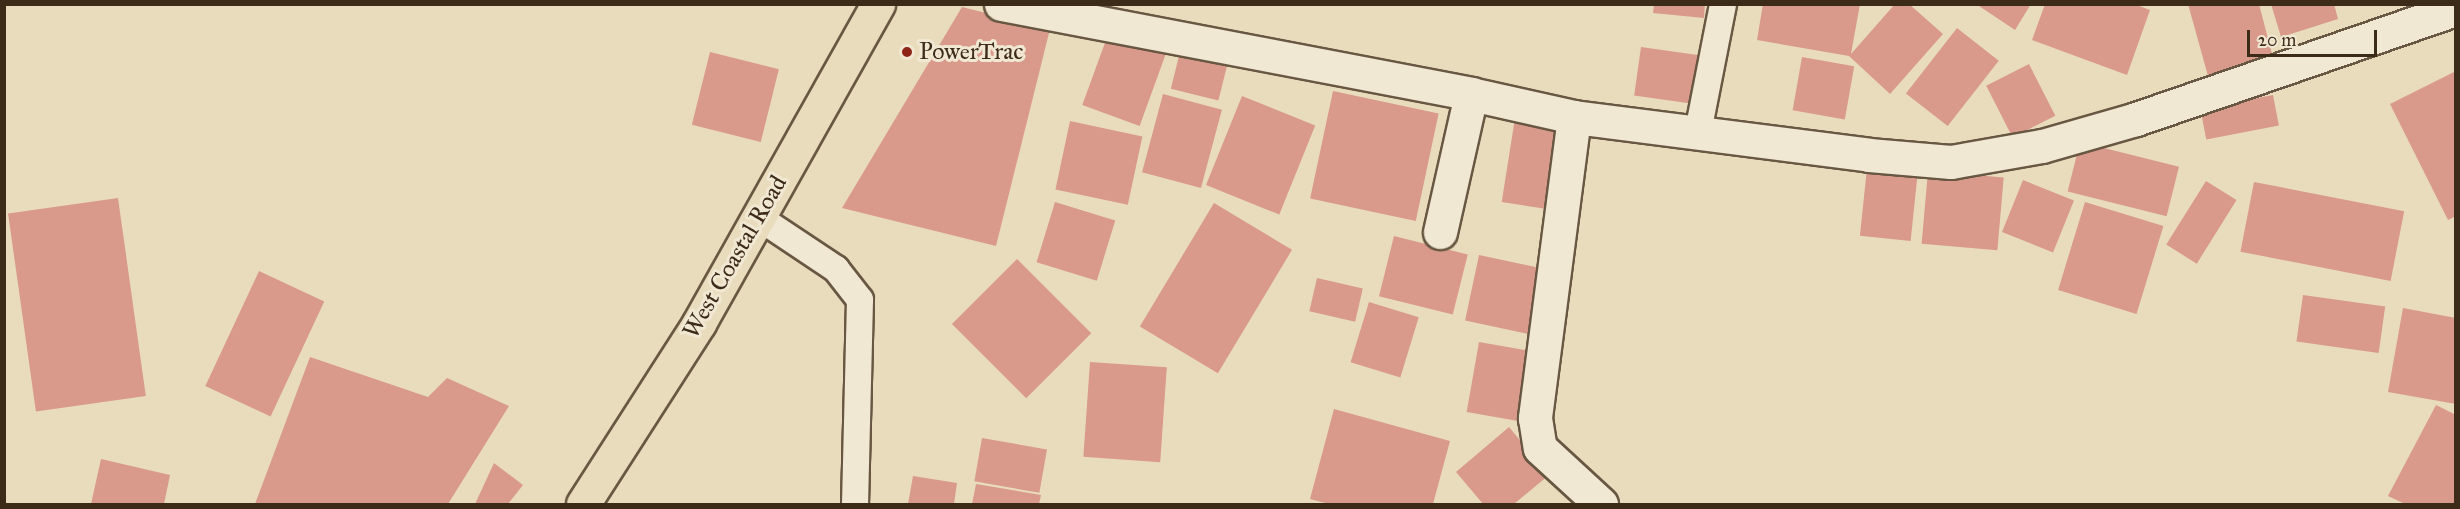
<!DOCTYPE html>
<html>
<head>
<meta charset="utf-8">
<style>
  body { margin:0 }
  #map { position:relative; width:2460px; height:509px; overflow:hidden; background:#e9dcbc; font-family:"IM FELL Great Primer",serif }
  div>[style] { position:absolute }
  .building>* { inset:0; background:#d99a8b; transform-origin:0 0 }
  .roads { filter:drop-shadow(2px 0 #685742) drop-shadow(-2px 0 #685742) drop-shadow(0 2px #685742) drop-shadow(0 -2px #685742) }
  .lane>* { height:26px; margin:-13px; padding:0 13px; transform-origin:13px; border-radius:13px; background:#f1e8d3 }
  .street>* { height:33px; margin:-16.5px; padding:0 16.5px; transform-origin:16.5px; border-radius:16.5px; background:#f1e8d3 }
  .primary>* { height:33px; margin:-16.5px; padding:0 16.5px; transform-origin:16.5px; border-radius:16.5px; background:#e9dcbc }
  .dots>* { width:16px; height:16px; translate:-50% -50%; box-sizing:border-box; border:3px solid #f1e8d3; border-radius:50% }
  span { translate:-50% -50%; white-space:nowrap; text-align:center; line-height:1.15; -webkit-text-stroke:6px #f1e8d3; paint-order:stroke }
  .poi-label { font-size:24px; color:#3d2b19 }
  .left { translate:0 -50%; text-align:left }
  .street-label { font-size:24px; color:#3d2b19 }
  .frame { position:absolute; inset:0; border:6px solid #3d2b19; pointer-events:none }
  .scale { position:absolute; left:2247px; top:30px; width:130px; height:27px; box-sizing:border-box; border:3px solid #3d2b19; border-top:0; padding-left:8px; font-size:18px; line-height:21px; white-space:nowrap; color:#3d2b19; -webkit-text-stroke:4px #f1e8d3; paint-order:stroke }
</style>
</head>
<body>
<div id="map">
  <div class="building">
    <i style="clip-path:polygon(1654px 4px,1705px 4px,1704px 18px,1653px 13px)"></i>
    <i style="clip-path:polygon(1763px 4px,1860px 4px,1851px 54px,1895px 4px,1909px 4px,1943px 34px,1890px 94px,1849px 56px,1757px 40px)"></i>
    <i style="clip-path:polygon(1976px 4px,2031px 4px,2015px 30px)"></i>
    <i style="clip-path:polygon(2045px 4px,2134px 4px,2150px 10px,2127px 75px,2032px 40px)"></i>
    <i style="clip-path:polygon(2188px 4px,2259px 4px,2273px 58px,2208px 76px)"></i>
    <i style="clip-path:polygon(2271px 4px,2334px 4px,2338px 19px,2281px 37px)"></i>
    <i style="clip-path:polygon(962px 7px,1050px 29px,996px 246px,842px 208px)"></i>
    <i style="left:1957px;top:28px;width:53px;height:83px;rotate:38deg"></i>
    <i style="left:1110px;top:29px;width:61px;height:81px;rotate:20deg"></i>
    <i style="left:1641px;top:47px;width:59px;height:49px;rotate:8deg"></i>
    <i style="left:1181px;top:48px;width:49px;height:42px;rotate:14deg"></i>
    <i style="left:710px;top:52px;width:71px;height:75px;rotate:14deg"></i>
    <i style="left:1802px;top:57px;width:53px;height:54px;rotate:10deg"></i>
    <i style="left:2029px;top:64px;width:58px;height:48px;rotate:63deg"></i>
    <i style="clip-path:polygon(2456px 71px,2456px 216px,2448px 220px,2390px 104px)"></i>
    <i style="left:1333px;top:91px;width:108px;height:110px;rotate:12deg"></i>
    <i style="left:1163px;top:94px;width:61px;height:81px;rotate:15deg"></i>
    <i style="left:2273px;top:95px;width:31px;height:74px;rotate:79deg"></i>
    <i style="left:1242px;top:96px;width:79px;height:96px;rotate:22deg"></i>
    <i style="left:1515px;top:118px;width:74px;height:85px;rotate:9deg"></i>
    <i style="left:1070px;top:121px;width:74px;height:70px;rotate:12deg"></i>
    <i style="left:2080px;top:142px;width:102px;height:51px;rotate:14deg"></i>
    <i style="left:1867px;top:168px;width:51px;height:68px;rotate:6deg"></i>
    <i style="left:1928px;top:171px;width:76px;height:73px;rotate:5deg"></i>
    <i style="left:2023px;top:180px;width:55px;height:56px;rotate:22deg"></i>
    <i style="left:2206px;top:181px;width:36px;height:75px;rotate:32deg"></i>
    <i style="left:2254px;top:182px;width:153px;height:71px;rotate:11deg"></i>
    <i style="left:118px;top:198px;width:200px;height:111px;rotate:82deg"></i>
    <i style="left:1055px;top:202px;width:63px;height:63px;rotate:17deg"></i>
    <i style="left:2085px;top:202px;width:82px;height:92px;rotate:17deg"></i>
    <i style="left:1214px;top:203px;width:91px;height:144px;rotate:31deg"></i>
    <i style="left:1394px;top:236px;width:76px;height:62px;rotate:14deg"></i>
    <i style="left:1479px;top:255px;width:67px;height:67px;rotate:12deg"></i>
    <i style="left:1017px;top:259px;width:105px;height:92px;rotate:45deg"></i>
    <i style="left:259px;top:271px;width:72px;height:127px;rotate:25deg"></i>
    <i style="left:1317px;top:278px;width:47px;height:34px;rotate:13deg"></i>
    <i style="left:2303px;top:295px;width:83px;height:47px;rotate:8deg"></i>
    <i style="left:1369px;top:302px;width:52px;height:63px;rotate:17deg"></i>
    <i style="clip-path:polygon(2403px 308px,2456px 318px,2456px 404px,2388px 392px)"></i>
    <i style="left:1479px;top:342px;width:58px;height:71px;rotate:10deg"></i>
    <i style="clip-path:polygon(310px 357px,428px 397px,447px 378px,509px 406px,448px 504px,255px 504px)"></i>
    <i style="left:1090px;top:362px;width:77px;height:95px;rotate:4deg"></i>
    <i style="clip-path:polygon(2436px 405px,2456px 415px,2456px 504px,2405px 504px,2388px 496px)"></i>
    <i style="clip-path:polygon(1334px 409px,1450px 441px,1433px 504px,1329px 504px,1310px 499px)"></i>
    <i style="clip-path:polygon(1509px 427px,1549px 475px,1514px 504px,1483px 504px,1456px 472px)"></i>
    <i style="left:982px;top:438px;width:66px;height:44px;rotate:10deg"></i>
    <i style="clip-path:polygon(101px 459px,170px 475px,164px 504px,91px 504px)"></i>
    <i style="clip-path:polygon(494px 463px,523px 485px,508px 504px,475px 504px)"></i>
    <i style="clip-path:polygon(913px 476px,957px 483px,954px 504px,908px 504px)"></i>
    <i style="clip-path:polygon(976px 484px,1041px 495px,1039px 504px,972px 504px)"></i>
  </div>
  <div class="roads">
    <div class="lane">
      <i style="left:1698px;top:132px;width:130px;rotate:-78.9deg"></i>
      <i style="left:758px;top:217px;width:94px;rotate:33.7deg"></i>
      <i style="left:836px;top:269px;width:39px;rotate:52deg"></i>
      <i style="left:860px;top:300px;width:204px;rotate:91.4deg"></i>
    </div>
    <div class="street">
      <i style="left:1001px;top:4px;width:479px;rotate:10.8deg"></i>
      <i style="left:1471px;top:94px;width:106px;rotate:12.6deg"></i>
      <i style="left:1574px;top:117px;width:297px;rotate:7.3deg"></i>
      <i style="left:1869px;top:155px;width:82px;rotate:4.9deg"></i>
      <i style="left:1951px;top:162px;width:92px;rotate:-10deg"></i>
      <i style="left:2042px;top:146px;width:98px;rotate:-16deg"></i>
      <i style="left:2136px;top:119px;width:338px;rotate:-19deg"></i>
      <i style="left:1574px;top:117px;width:304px;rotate:97.4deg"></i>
      <i style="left:1535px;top:418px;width:30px;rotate:81deg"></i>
      <i style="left:1540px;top:448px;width:83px;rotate:42.6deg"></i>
      <i style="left:1440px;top:232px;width:141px;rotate:-77.3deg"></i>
    </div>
    <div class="primary">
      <i style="left:583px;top:504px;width:215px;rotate:-57.3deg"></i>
      <i style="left:699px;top:323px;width:366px;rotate:-60.7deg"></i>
    </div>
  </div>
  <div class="dots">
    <i style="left:907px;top:52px;background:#8f2418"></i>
  </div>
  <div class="poi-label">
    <span class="left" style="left:919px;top:52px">PowerTrac</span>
  </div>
  <div class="street-label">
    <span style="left:735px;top:257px;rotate:-60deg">West Coastal Road</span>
  </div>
  <div class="frame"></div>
  <div class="scale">20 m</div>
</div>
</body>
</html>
